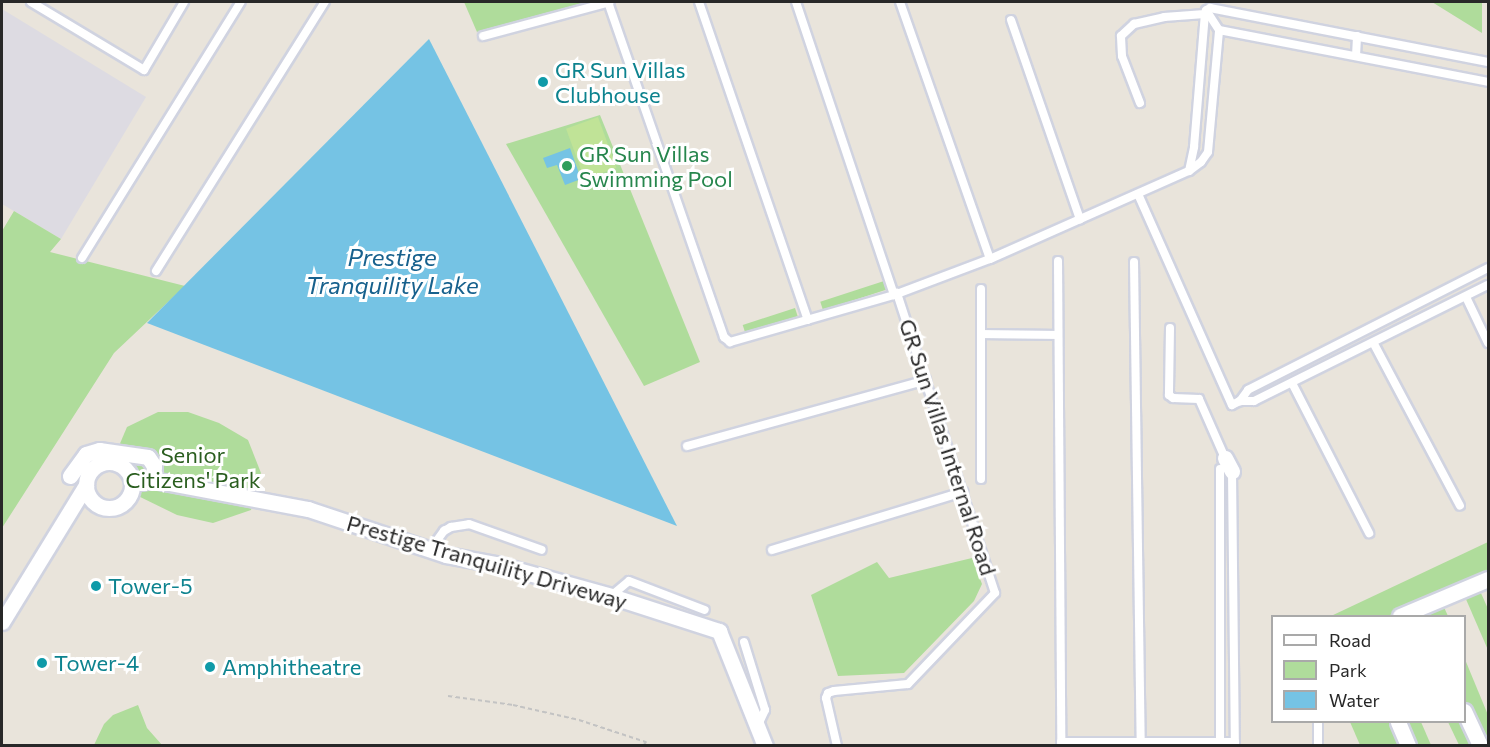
<!DOCTYPE html>
<html>
<head>
<meta charset="utf-8">
<style>
  body { margin:0 }
  #map { position:relative; width:1490px; height:747px; overflow:hidden; background:#e9e4db; font-family:Commissioner,sans-serif }
  div>[style] { position:absolute }
  .industrial>* { inset:0; background:#dddbe2 }
  .green>* { inset:0; background:#afdc9b; transform-origin:0 0 }
  .pitch>* { inset:0; background:#c0e397; transform-origin:0 0 }
  .water>* { inset:0; background:#75c3e4 }
  .path>* { height:2px; margin-top:-1px; transform-origin:0; background:repeating-linear-gradient(90deg,#c3c3c3 0 4.5px,transparent 0 7.5px) }
  .roads { filter:drop-shadow(2px 0 #d0d3e0) drop-shadow(-2px 0 #d0d3e0) drop-shadow(0 2px #d0d3e0) drop-shadow(0 -2px #d0d3e0) }
  .service>* { height:8px; margin:-4px; padding:0 4px; transform-origin:4px; border-radius:4px; background:#fff }
  .minor>* { height:15px; margin:-7.5px; padding:0 7.5px; transform-origin:7.5px; border-radius:7.5px; background:#fff }
  .minor>.ring { margin:-7.5px; padding:0; box-sizing:content-box; background:none; border:15px solid #fff; border-radius:50% }
  .dots>* { width:16px; height:16px; translate:-50% -50%; box-sizing:border-box; border:3px solid #fff; border-radius:50% }
  span { translate:-50% -50%; white-space:nowrap; text-align:center; line-height:1.15; -webkit-text-stroke:6px #fff; paint-order:stroke }
  .culture-label { font-size:22px; color:#0d838f }
  .left { translate:0 -50%; text-align:left }
  .leisure-label { font-size:22px; color:#27864d }
  .street-label { font-size:22px; color:#282828 }
  .park-label { font-size:22px; color:#2a5e1f }
  .water-label { font-size:24px; color:#17618d; font-style:italic }
  .frame { position:absolute; inset:0; border:3px solid #282828; pointer-events:none }
  .legend { position:absolute; left:1271px; top:615px; width:195px; height:108px; box-sizing:border-box; background:#fff; border:2px solid #a9a9a9; margin:0; padding:8px 10px; list-style:none; font-size:18px; color:#282828 }
  .legend li { display:flex; align-items:center; gap:12px; height:30px }
  .legend b { width:30px; border:2px solid #a9a9a9 }
</style>
</head>
<body>
<div id="map">
  <div class="industrial">
    <i style="clip-path:polygon(2px 9px,146px 97px,61px 239px,2px 204px)"></i>
  </div>
  <div class="green">
    <i style="clip-path:polygon(464px 2px,593px 2px,477px 32px)"></i>
    <i style="clip-path:polygon(1432px 2px,1482px 2px,1482px 33px)"></i>
    <i style="clip-path:polygon(600px 115px,700px 362px,644px 386px,506px 144px)"></i>
    <i style="clip-path:polygon(14px 211px,61px 239px,50px 252px,185px 286px,114px 353px,2px 528px,2px 231px)"></i>
    <i style="left:884px;top:281px;width:9px;height:67px;rotate:72deg"></i>
    <i style="left:795px;top:308px;width:9px;height:55px;rotate:72deg"></i>
    <i style="clip-path:polygon(158px 412px,188px 412px,219px 423px,248px 440px,261px 473px,251px 510px,213px 523px,177px 515px,132px 493px,113px 460px,127px 427px)"></i>
    <i style="clip-path:polygon(1488px 542px,1488px 578px,1393px 616px,1331px 616px)"></i>
    <i style="clip-path:polygon(972px 558px,982px 584px,974px 601px,904px 673px,838px 676px,811px 595px,877px 562px,889px 578px)"></i>
    <i style="clip-path:polygon(1477px 584px,1488px 609px,1488px 650px,1462px 590px)"></i>
    <i style="clip-path:polygon(1442px 603px,1448px 616px,1423px 616px,1420px 611px)"></i>
    <i style="clip-path:polygon(1464px 657px,1488px 715px,1488px 745px,1482px 745px,1465px 708px)"></i>
    <i style="clip-path:polygon(138px 705px,147px 728px,162px 745px,94px 745px,104px 724px,113px 715px)"></i>
    <i style="clip-path:polygon(1350px 722px,1391px 722px,1401px 745px,1360px 745px)"></i>
    <i style="clip-path:polygon(1399px 722px,1421px 722px,1431px 745px,1410px 745px)"></i>
    <i style="clip-path:polygon(1448px 722px,1464px 722px,1475px 745px,1459px 745px)"></i>
  </div>
  <div class="pitch">
    <i style="left:598px;top:117px;width:54px;height:34px;rotate:70deg"></i>
  </div>
  <div class="water">
    <i style="clip-path:polygon(429px 39px,677px 526px,147px 323px)"></i>
    <i style="clip-path:polygon(570px 148px,581px 179px,565px 185px,557px 165px,547px 168px,543px 158px)"></i>
  </div>
  <div class="path">
    <i style="left:448px;top:696px;width:66px;rotate:7.9deg"></i>
    <i style="left:513px;top:705px;width:68px;rotate:12.8deg"></i>
    <i style="left:579px;top:720px;width:71px;rotate:18.2deg"></i>
    <i style="left:646px;top:742px;width:5px;rotate:127deg"></i>
  </div>
  <div class="roads">
    <div class="service">
      <i style="left:31px;top:2px;width:132px;rotate:31deg"></i>
      <i style="left:144px;top:70px;width:79px;rotate:-59.5deg"></i>
      <i style="left:608px;top:2px;width:355px;rotate:70.9deg"></i>
      <i style="left:724px;top:337px;width:8px;rotate:40deg"></i>
      <i style="left:730px;top:342px;width:171px;rotate:-16deg"></i>
      <i style="left:894px;top:295px;width:103px;rotate:-20.6deg"></i>
      <i style="left:990px;top:259px;width:218px;rotate:-23.9deg"></i>
      <i style="left:1189px;top:171px;width:15px;rotate:-37deg"></i>
      <i style="left:1201px;top:162px;width:12px;rotate:-55deg"></i>
      <i style="left:1208px;top:152px;width:122px;rotate:-84.8deg"></i>
      <i style="left:1219px;top:30px;width:274px;rotate:10.9deg"></i>
      <i style="left:699px;top:2px;width:336px;rotate:71.1deg"></i>
      <i style="left:796px;top:2px;width:309px;rotate:71.5deg"></i>
      <i style="left:900px;top:2px;width:272px;rotate:70.7deg"></i>
      <i style="left:1206px;top:10px;width:24px;rotate:57deg"></i>
      <i style="left:1011px;top:20px;width:211px;rotate:70.9deg"></i>
      <i style="left:483px;top:36px;width:131px;rotate:-15deg"></i>
      <i style="left:1356px;top:56px;width:20px;rotate:-87deg"></i>
      <i style="left:1140px;top:103px;width:50px;rotate:-111deg"></i>
      <i style="left:1122px;top:56px;width:20px;rotate:-93deg"></i>
      <i style="left:1121px;top:36px;width:18px;rotate:-43deg"></i>
      <i style="left:1134px;top:24px;width:31px;rotate:-13deg"></i>
      <i style="left:1164px;top:17px;width:41px;rotate:-4.2deg"></i>
      <i style="left:1189px;top:171px;width:25px;rotate:-78deg"></i>
      <i style="left:1194px;top:147px;width:133px;rotate:-85.3deg"></i>
      <i style="left:1205px;top:14px;width:8px;rotate:-50deg"></i>
      <i style="left:1210px;top:8px;width:283px;rotate:11deg"></i>
      <i style="left:1138px;top:194px;width:231px;rotate:66deg"></i>
      <i style="left:1232px;top:405px;width:9px;rotate:-27deg"></i>
      <i style="left:82px;top:258px;width:301px;rotate:-58.2deg"></i>
      <i style="left:1058px;top:261px;width:485px;rotate:89.6deg"></i>
      <i style="left:1134px;top:262px;width:484px;rotate:89.2deg"></i>
      <i style="left:1488px;top:268px;width:269px;rotate:153.1deg"></i>
      <i style="left:1248px;top:390px;width:14px;rotate:126deg"></i>
      <i style="left:1240px;top:401px;width:14px"></i>
      <i style="left:1254px;top:401px;width:261px;rotate:-26.4deg"></i>
      <i style="left:156px;top:271px;width:318px;rotate:-57.9deg"></i>
      <i style="left:981px;top:289px;width:190px;rotate:90deg"></i>
      <i style="left:1466px;top:297px;width:51px;rotate:64.4deg"></i>
      <i style="left:1170px;top:328px;width:67px;rotate:90.9deg"></i>
      <i style="left:1169px;top:395px;width:5px;rotate:37deg"></i>
      <i style="left:1173px;top:398px;width:26px;rotate:2deg"></i>
      <i style="left:1199px;top:399px;width:64px;rotate:66.2deg"></i>
      <i style="left:982px;top:334px;width:75px;rotate:0.8deg"></i>
      <i style="left:1374px;top:344px;width:183px;rotate:62deg"></i>
      <i style="left:1292px;top:383px;width:169px;rotate:62.8deg"></i>
      <i style="left:687px;top:446px;width:248px;rotate:-15.4deg"></i>
      <i style="left:1220px;top:469px;width:277px;rotate:90deg"></i>
      <i style="left:1232px;top:471px;width:275px;rotate:89.4deg"></i>
      <i style="left:430px;top:550px;width:24px;rotate:-54deg"></i>
      <i style="left:444px;top:531px;width:8px;rotate:-30deg"></i>
      <i style="left:451px;top:527px;width:18px;rotate:-9deg"></i>
      <i style="left:469px;top:524px;width:77px;rotate:19.6deg"></i>
      <i style="left:772px;top:550px;width:200px;rotate:-16.9deg"></i>
      <i style="left:611px;top:596px;width:23px;rotate:-40deg"></i>
      <i style="left:629px;top:581px;width:81px;rotate:20.9deg"></i>
      <i style="left:744px;top:642px;width:71px;rotate:72.8deg"></i>
      <i style="left:765px;top:710px;width:17px;rotate:115deg"></i>
      <i style="left:1318px;top:722px;width:24px;rotate:90deg"></i>
      <i style="left:1061px;top:742px;width:174px"></i>
      <i style="left:837px;top:746px;width:49px;rotate:-102.9deg"></i>
      <i style="left:826px;top:698px;width:5px;rotate:-68deg"></i>
      <i style="left:828px;top:693px;width:6px;rotate:-18deg"></i>
      <i style="left:834px;top:691px;width:74px;rotate:-5.4deg"></i>
      <i style="left:908px;top:684px;width:126px;rotate:-46.3deg"></i>
      <i style="left:995px;top:593px;width:316px;rotate:-108.1deg"></i>
    </div>
    <div class="minor">
      <i style="left:1225px;top:458px;width:15px;rotate:62deg"></i>
      <i class="ring" style="left:86px;top:462px;width:31px;height:31px"></i>
      <i style="left:70px;top:476px;width:27px;rotate:-54deg"></i>
      <i style="left:86px;top:454px;width:14px;rotate:-17deg"></i>
      <i style="left:99px;top:450px;width:49px;rotate:8.1deg"></i>
      <i style="left:148px;top:457px;width:11px;rotate:56deg"></i>
      <i style="left:154px;top:466px;width:14px;rotate:94deg"></i>
      <i style="left:132px;top:483px;width:21px;rotate:-8deg"></i>
      <i style="left:153px;top:480px;width:158px;rotate:10.6deg"></i>
      <i style="left:308px;top:509px;width:145px;rotate:18.4deg"></i>
      <i style="left:446px;top:555px;width:51px;rotate:10.2deg"></i>
      <i style="left:496px;top:564px;width:119px;rotate:15.5deg"></i>
      <i style="left:611px;top:596px;width:114px;rotate:18deg"></i>
      <i style="left:719px;top:631px;width:124px;rotate:68.2deg"></i>
      <i style="left:1400px;top:616px;width:95px;rotate:-22.8deg"></i>
      <i style="left:2px;top:622px;width:161px;rotate:-58.5deg"></i>
      <i style="left:1464px;top:711px;width:38px;rotate:65deg"></i>
      <i style="left:1398px;top:722px;width:26px;rotate:67deg"></i>
    </div>
  </div>
  <div class="dots">
    <i style="left:543px;top:82px;background:#0f9aa8"></i>
    <i style="left:567px;top:166px;background:#2e9e5b"></i>
    <i style="left:96px;top:586px;background:#0f9aa8"></i>
    <i style="left:42px;top:663px;background:#0f9aa8"></i>
    <i style="left:210px;top:667px;background:#0f9aa8"></i>
  </div>
  <div class="culture-label">
    <span class="left" style="left:555px;top:82px">GR Sun Villas<br>Clubhouse</span>
    <span class="left" style="left:108px;top:586px">Tower-5</span>
    <span class="left" style="left:54px;top:663px">Tower-4</span>
    <span class="left" style="left:222px;top:667px">Amphitheatre</span>
  </div>
  <div class="leisure-label">
    <span class="left" style="left:579px;top:166px">GR Sun Villas<br>Swimming Pool</span>
  </div>
  <div class="street-label">
    <span style="left:948px;top:447px;rotate:72deg">GR Sun Villas Internal Road</span>
    <span style="left:487px;top:562px;rotate:16deg">Prestige Tranquility Driveway</span>
  </div>
  <div class="park-label">
    <span style="left:193px;top:467px">Senior<br>Citizens' Park</span>
  </div>
  <div class="water-label">
    <span style="left:392px;top:271px">Prestige<br>Tranquility Lake</span>
  </div>
  <div class="frame"></div>
  <ul class="legend">
  <li><b style="height:8px;background:#fff"></b>Road</li>
  <li><b style="height:16px;background:#afdc9b"></b>Park</li>
  <li><b style="height:16px;background:#75c3e4"></b>Water</li>
  </ul>
</div>
</body>
</html>
